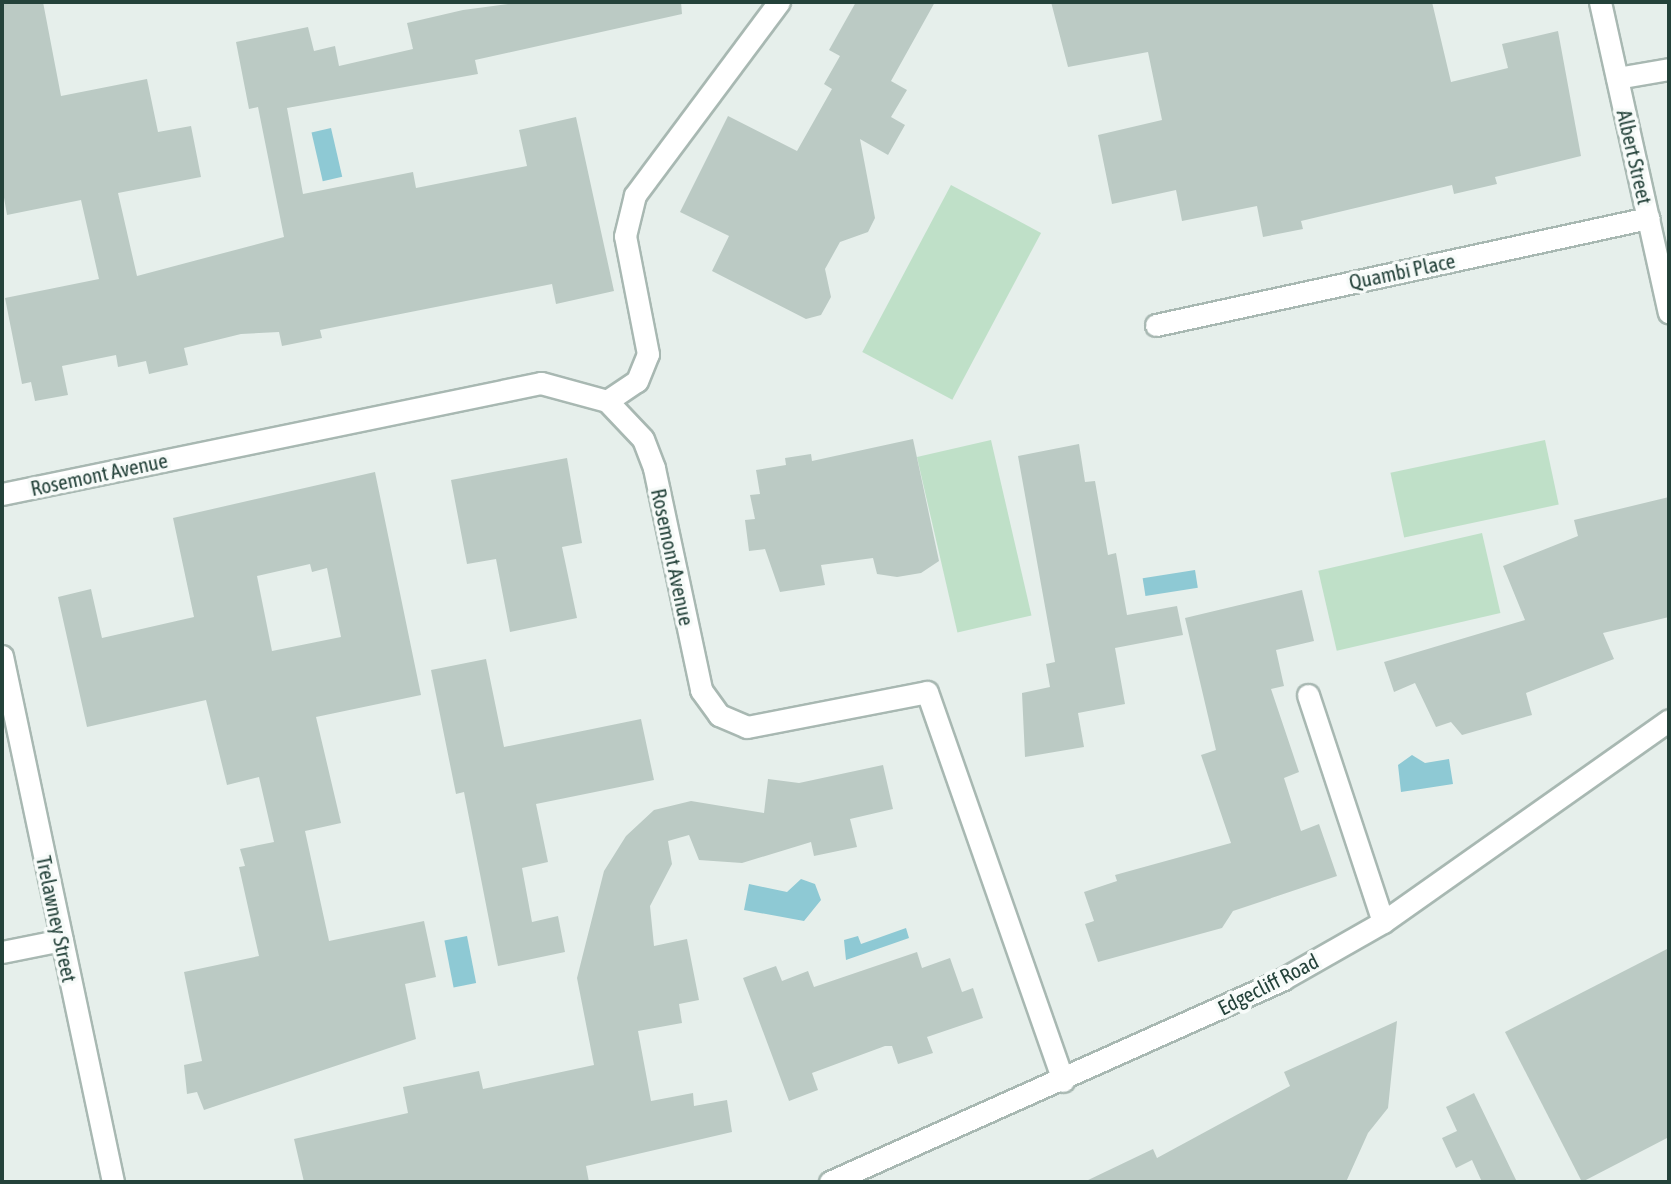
<!DOCTYPE html>
<html>
<head>
<meta charset="utf-8">
<style>
  body { margin:0 }
  #map { position:relative; width:1671px; height:1184px; overflow:hidden; background:#e6efeb; font-family:"Asap Condensed",sans-serif }
  div>[style] { position:absolute }
  .green>* { inset:0; background:#bfe0c8; transform-origin:0 0 }
  .water>* { inset:0; background:#8ec9d4; transform-origin:0 0 }
  .building>* { inset:0; background:#bbcac4 }
  .roads { filter:drop-shadow(2px 0 #a8b8b2) drop-shadow(-2px 0 #a8b8b2) drop-shadow(0 2px #a8b8b2) drop-shadow(0 -2px #a8b8b2) }
  .minor>* { height:21px; margin:-10.5px; padding:0 10.5px; transform-origin:10.5px; border-radius:10.5px; background:#fff }
  span { translate:-50% -50%; white-space:nowrap; text-align:center; line-height:1.15; -webkit-text-stroke:7px #f7fbf9; paint-order:stroke }
  .street-label { font-size:21px; color:#24423a }
  .frame { position:absolute; inset:0; border:4px solid #24423a; pointer-events:none }
</style>
</head>
<body>
<div id="map">
  <div class="green">
    <i style="left:951px;top:185px;width:102px;height:189px;rotate:28deg"></i>
    <i style="left:991px;top:440px;width:180px;height:76px;rotate:77deg"></i>
    <i style="left:1545px;top:440px;width:66px;height:158px;rotate:78deg"></i>
    <i style="left:1482px;top:533px;width:82px;height:168px;rotate:77deg"></i>
  </div>
  <div class="water">
    <i style="left:331px;top:128px;width:50px;height:20px;rotate:77deg"></i>
    <i style="left:1195px;top:570px;width:18px;height:53px;rotate:81deg"></i>
    <i style="clip-path:polygon(1412px 755px,1425px 763px,1449px 759px,1453px 784px,1401px 792px,1398px 765px)"></i>
    <i style="clip-path:polygon(801px 879px,815px 884px,821px 900px,804px 921px,744px 910px,749px 884px,787px 892px)"></i>
    <i style="clip-path:polygon(906px 928px,909px 938px,846px 960px,844px 940px,858px 936px,861px 944px)"></i>
    <i style="left:467px;top:936px;width:48px;height:23px;rotate:79deg"></i>
  </div>
  <div class="building">
    <i style="clip-path:polygon(2px 2px,43px 2px,61px 96px,147px 79px,158px 132px,191px 126px,201px 177px,118px 193px,137px 276px,284px 237px,258px 107px,249px 109px,236px 42px,308px 27px,314px 51px,335px 46px,339px 66px,413px 49px,407px 23px,463px 10px,522px 2px,681px 2px,682px 14px,475px 60px,478px 74px,287px 108px,303px 194px,413px 172px,416px 188px,527px 166px,519px 130px,576px 117px,614px 291px,556px 304px,552px 284px,320px 330px,322px 338px,282px 346px,279px 332px,241px 334px,184px 348px,188px 365px,149px 374px,146px 361px,118px 367px,116px 355px,62px 366px,68px 395px,35px 401px,31px 382px,22px 384px,5px 298px,99px 279px,81px 200px,7px 215px,2px 186px)"></i>
    <i style="clip-path:polygon(856px 2px,935px 2px,891px 81px,907px 90px,891px 117px,905px 125px,888px 155px,860px 139px,875px 218px,868px 232px,840px 242px,825px 269px,831px 297px,821px 315px,806px 319px,712px 271px,729px 236px,680px 212px,728px 116px,797px 151px,832px 89px,824px 84px,840px 56px,829px 50px)"></i>
    <i style="clip-path:polygon(1051px 2px,1432px 2px,1451px 82px,1508px 68px,1502px 44px,1558px 31px,1581px 156px,1495px 177px,1497px 184px,1454px 194px,1452px 185px,1301px 221px,1303px 229px,1263px 237px,1257px 206px,1182px 221px,1176px 190px,1112px 204px,1098px 135px,1162px 120px,1148px 52px,1068px 67px)"></i>
    <i style="clip-path:polygon(913px 439px,939px 561px,921px 573px,897px 577px,877px 574px,873px 558px,821px 565px,825px 585px,780px 592px,765px 549px,749px 551px,745px 520px,755px 519px,750px 495px,760px 494px,756px 470px,786px 465px,785px 458px,811px 454px,812px 461px)"></i>
    <i style="clip-path:polygon(1079px 444px,1085px 482px,1095px 481px,1108px 555px,1116px 553px,1127px 615px,1177px 606px,1183px 635px,1115px 648px,1125px 704px,1078px 713px,1084px 747px,1025px 757px,1022px 693px,1050px 687px,1046px 664px,1055px 662px,1018px 456px)"></i>
    <i style="clip-path:polygon(567px 458px,582px 543px,562px 547px,577px 618px,510px 632px,496px 559px,467px 564px,451px 480px)"></i>
    <i style="clip-path:polygon(evenodd,375px 472px,421px 695px,316px 717px,341px 823px,305px 831px,329px 941px,424px 921px,436px 977px,405px 984px,416px 1039px,204px 1110px,197px 1092px,187px 1094px,184px 1065px,202px 1061px,184px 972px,259px 956px,239px 867px,245px 866px,240px 849px,274px 842px,259px 777px,227px 785px,206px 700px,87px 727px,58px 597px,91px 589px,102px 638px,194px 617px,173px 518px,375px 472px,310px 564px,312px 572px,327px 568px,341px 637px,272px 651px,257px 576px,310px 564px)"></i>
    <i style="clip-path:polygon(1669px 497px,1669px 617px,1603px 633px,1614px 659px,1526px 693px,1532px 715px,1462px 735px,1451px 722px,1436px 727px,1415px 683px,1394px 692px,1384px 662px,1525px 620px,1503px 566px,1578px 536px,1574px 520px)"></i>
    <i style="clip-path:polygon(1302px 590px,1314px 641px,1276px 650px,1284px 686px,1271px 689px,1299px 772px,1284px 778px,1301px 831px,1319px 824px,1337px 876px,1233px 911px,1222px 928px,1098px 962px,1085px 924px,1094px 921px,1084px 892px,1117px 881px,1115px 875px,1231px 843px,1201px 755px,1216px 750px,1185px 618px)"></i>
    <i style="clip-path:polygon(486px 659px,504px 747px,641px 719px,654px 780px,536px 804px,548px 862px,522px 868px,532px 922px,558px 916px,565px 952px,498px 966px,464px 792px,456px 794px,431px 670px)"></i>
    <i style="clip-path:polygon(883px 765px,893px 809px,850px 819px,857px 847px,814px 856px,811px 842px,742px 863px,699px 860px,689px 835px,668px 841px,672px 864px,650px 906px,654px 946px,687px 939px,699px 1000px,679px 1004px,682px 1023px,638px 1031px,651px 1101px,693px 1093px,694px 1106px,727px 1100px,732px 1132px,586px 1166px,589px 1182px,304px 1182px,294px 1139px,408px 1113px,403px 1087px,479px 1071px,483px 1089px,594px 1065px,577px 978px,604px 871px,626px 836px,654px 810px,691px 801px,764px 813px,768px 779px,799px 783px)"></i>
    <i style="clip-path:polygon(1669px 948px,1669px 1137px,1582px 1182px,1505px 1032px)"></i>
    <i style="clip-path:polygon(917px 952px,922px 968px,950px 958px,962px 992px,973px 988px,983px 1018px,927px 1037px,933px 1053px,898px 1064px,892px 1046px,885px 1046px,812px 1073px,818px 1090px,789px 1101px,743px 978px,776px 966px,782px 981px,808px 971px,814px 987px)"></i>
    <i style="clip-path:polygon(1397px 1021px,1388px 1108px,1368px 1133px,1346px 1182px,1084px 1182px,1153px 1149px,1157px 1158px,1290px 1086px,1284px 1072px)"></i>
    <i style="clip-path:polygon(1474px 1093px,1517px 1182px,1482px 1182px,1472px 1160px,1456px 1168px,1442px 1138px,1457px 1131px,1446px 1107px)"></i>
  </div>
  <div class="roads">
    <div class="minor">
      <i style="left:1600px;top:2px;width:318px;rotate:77.5deg"></i>
      <i style="left:1617px;top:78px;width:53px;rotate:-9.8deg"></i>
      <i style="left:1156px;top:325px;width:504px;rotate:-12.27deg"></i>
      <i style="left:607px;top:401px;width:36px;rotate:-34deg"></i>
      <i style="left:637px;top:381px;width:29px;rotate:-68deg"></i>
      <i style="left:648px;top:354px;width:120px;rotate:-101deg"></i>
      <i style="left:625px;top:236px;width:42px;rotate:-76.3deg"></i>
      <i style="left:635px;top:195px;width:241px;rotate:-53.3deg"></i>
      <i style="left:2px;top:494px;width:550px;rotate:-11.64deg"></i>
      <i style="left:541px;top:383px;width:68px;rotate:15.3deg"></i>
      <i style="left:607px;top:401px;width:52px;rotate:46.5deg"></i>
      <i style="left:643px;top:439px;width:31px;rotate:69deg"></i>
      <i style="left:654px;top:468px;width:227px;rotate:78deg"></i>
      <i style="left:701px;top:690px;width:31px;rotate:54deg"></i>
      <i style="left:719px;top:715px;width:30px;rotate:23deg"></i>
      <i style="left:747px;top:727px;width:183px;rotate:-11deg"></i>
      <i style="left:927px;top:692px;width:412px;rotate:70.7deg"></i>
      <i style="left:2px;top:656px;width:538px;rotate:78.08deg"></i>
      <i style="left:1308px;top:695px;width:239px;rotate:71.7deg"></i>
      <i style="left:2px;top:952px;width:61px;rotate:-11.3deg"></i>
      <i style="left:830px;top:1182px;width:496px;rotate:-24.1deg"></i>
      <i style="left:1283px;top:979px;width:115px;rotate:-29.7deg"></i>
      <i style="left:1383px;top:922px;width:350px;rotate:-35.2deg"></i>
    </div>
  </div>
  <div class="street-label">
    <span style="left:1635px;top:157px;rotate:77deg">Albert Street</span>
    <span style="left:1402px;top:271px;rotate:-12deg">Quambi Place</span>
    <span style="left:99px;top:474px;rotate:-12deg">Rosemont Avenue</span>
    <span style="left:673px;top:557px;rotate:78deg">Rosemont Avenue</span>
    <span style="left:57px;top:919px;rotate:78deg">Trelawney Street</span>
    <span style="left:1268px;top:984px;rotate:-27deg">Edgecliff Road</span>
  </div>
  <div class="frame"></div>
</div>
</body>
</html>
